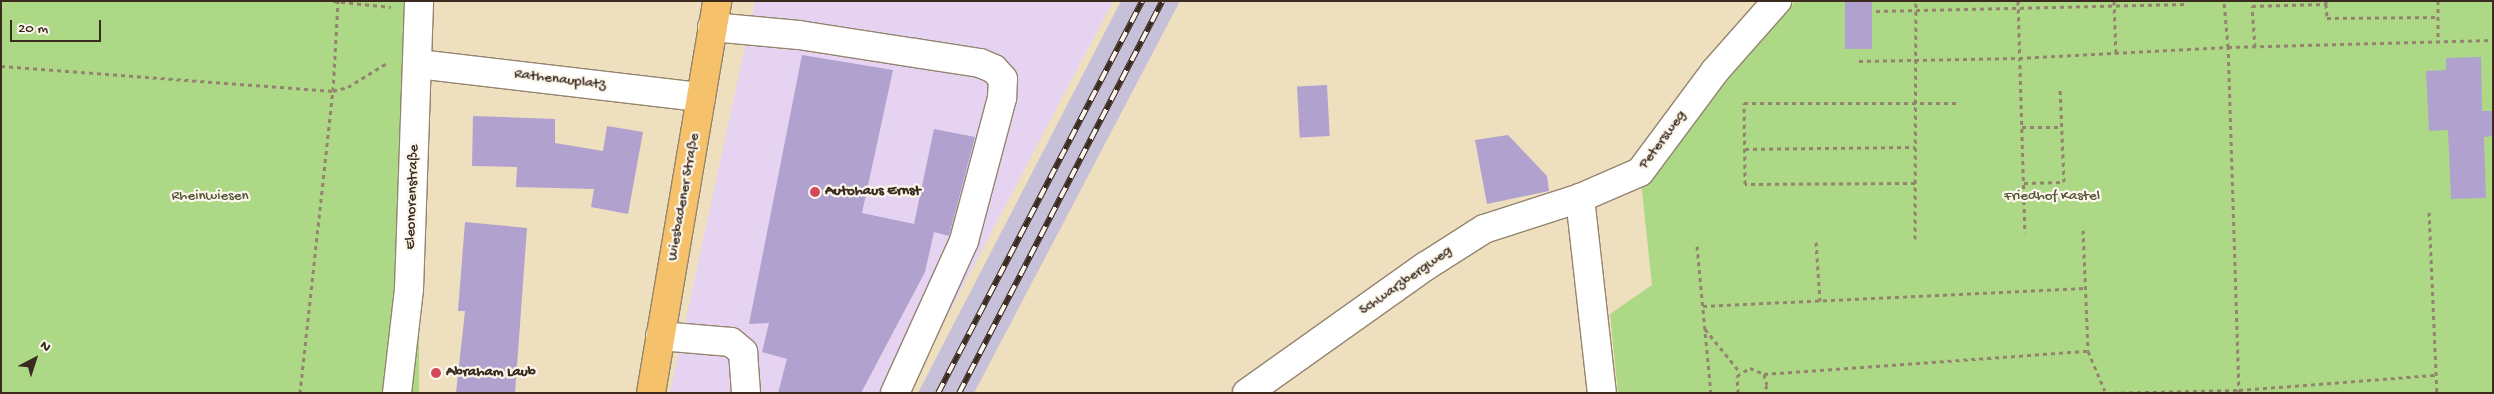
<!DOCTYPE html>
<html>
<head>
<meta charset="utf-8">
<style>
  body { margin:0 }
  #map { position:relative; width:2494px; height:394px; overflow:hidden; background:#eedfbe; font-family:"Gochi Hand",sans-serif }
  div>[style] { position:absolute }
  .built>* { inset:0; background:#e5d3f1 }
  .industrial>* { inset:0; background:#c7c0d9 }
  .green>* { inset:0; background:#add986; transform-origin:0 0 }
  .building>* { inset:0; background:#b0a1cf; transform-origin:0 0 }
  .path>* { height:3px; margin-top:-1.5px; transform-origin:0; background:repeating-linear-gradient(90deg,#94846e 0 4px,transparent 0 8px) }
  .roads { filter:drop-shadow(1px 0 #94846e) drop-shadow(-1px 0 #94846e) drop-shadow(0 1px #94846e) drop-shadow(0 -1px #94846e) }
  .minor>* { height:28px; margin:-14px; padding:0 14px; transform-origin:14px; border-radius:14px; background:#fff }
  .major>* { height:28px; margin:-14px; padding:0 14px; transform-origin:14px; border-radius:14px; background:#f5c16b }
  .rail>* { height:5.5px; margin-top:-2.75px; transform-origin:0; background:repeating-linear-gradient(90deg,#fbf7ec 0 11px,#3b2a1e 0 22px); box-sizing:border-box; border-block:1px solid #3b2a1e }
  .dots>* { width:14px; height:14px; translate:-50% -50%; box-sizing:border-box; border:2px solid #fbf7ec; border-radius:50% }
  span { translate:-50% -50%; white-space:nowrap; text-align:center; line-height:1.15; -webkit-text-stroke:4.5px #fbf7ec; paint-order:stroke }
  .street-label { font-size:15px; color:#3b2a1e }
  .poi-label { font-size:15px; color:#3b2a1e; font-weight:700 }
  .left { translate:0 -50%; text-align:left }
  .park-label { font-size:15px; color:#585638 }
  .frame { position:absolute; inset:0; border:2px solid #3b2a1e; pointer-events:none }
  .north { position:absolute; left:10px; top:334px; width:50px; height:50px; -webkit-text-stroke:4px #fbf7ec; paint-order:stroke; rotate:40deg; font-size:14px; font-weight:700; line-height:20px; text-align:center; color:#3b2a1e }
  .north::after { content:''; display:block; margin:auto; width:18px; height:22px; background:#3b2a1e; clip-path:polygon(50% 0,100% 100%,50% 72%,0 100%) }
  .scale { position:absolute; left:10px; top:20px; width:91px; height:22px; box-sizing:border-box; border:2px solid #3b2a1e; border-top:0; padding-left:6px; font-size:15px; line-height:18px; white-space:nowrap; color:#3b2a1e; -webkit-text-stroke:4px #fbf7ec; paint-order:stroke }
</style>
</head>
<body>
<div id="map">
  <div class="built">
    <i style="clip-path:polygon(755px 1px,1113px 1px,907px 393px,670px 393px)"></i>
  </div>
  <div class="industrial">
    <i style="clip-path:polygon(1121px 1px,1180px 1px,974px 393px,918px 393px)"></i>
  </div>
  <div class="green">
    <i style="left:1px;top:1px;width:418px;height:392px"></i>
    <i style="clip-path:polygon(1796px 1px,2493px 1px,2493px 393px,1618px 393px,1610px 314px,1652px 285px,1641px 181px,1723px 80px)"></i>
  </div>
  <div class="building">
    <i style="left:1845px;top:1px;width:27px;height:48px"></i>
    <i style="clip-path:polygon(802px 55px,893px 70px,862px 213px,914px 224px,934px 129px,975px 137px,949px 236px,934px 232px,925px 272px,861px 393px,778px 393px,787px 359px,762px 352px,769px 323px,749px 324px)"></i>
    <i style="clip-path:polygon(2481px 57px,2482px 111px,2493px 111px,2493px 136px,2484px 137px,2486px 198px,2451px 199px,2448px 130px,2429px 131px,2426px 71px,2446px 70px,2446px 58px)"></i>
    <i style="left:1327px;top:85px;width:51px;height:30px;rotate:87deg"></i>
    <i style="clip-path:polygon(473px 116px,555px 119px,555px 143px,603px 151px,607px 126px,643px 132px,628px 214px,591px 207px,594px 189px,516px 187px,517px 167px,472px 166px)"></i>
    <i style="clip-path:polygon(1508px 135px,1547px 176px,1549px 191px,1487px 204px,1475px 140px)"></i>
    <i style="clip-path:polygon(465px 222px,527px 228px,515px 393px,456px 393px,465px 311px,458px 311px)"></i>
  </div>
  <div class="path">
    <i style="left:333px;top:1px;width:58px;rotate:5.9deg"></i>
    <i style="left:2018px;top:1px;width:232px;rotate:88.3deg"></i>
    <i style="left:2114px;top:1px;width:54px;rotate:87.9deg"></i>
    <i style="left:2438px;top:1px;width:41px;rotate:90deg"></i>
    <i style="left:2326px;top:4px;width:14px;rotate:86deg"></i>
    <i style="left:2327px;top:18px;width:111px;rotate:-0.5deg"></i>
    <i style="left:1876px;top:11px;width:310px;rotate:-1.3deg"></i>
    <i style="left:2255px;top:47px;width:41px;rotate:-94.2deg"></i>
    <i style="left:2252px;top:6px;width:74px;rotate:-1.5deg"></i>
    <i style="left:2326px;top:4px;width:3px;rotate:-90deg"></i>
    <i style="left:1859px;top:61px;width:160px;rotate:-1.1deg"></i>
    <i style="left:2019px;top:58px;width:209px;rotate:-3deg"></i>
    <i style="left:2228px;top:47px;width:46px;rotate:-95deg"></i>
    <i style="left:1px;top:66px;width:333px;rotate:4.3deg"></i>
    <i style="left:333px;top:91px;width:16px;rotate:-15deg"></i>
    <i style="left:348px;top:87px;width:46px;rotate:-31.6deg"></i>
    <i style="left:2022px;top:127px;width:40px"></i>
    <i style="left:1745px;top:149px;width:170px;rotate:-0.7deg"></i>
    <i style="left:1915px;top:183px;width:170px;rotate:179.7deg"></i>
    <i style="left:1745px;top:184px;width:81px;rotate:-90.7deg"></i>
    <i style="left:1744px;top:103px;width:216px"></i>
    <i style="left:2024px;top:183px;width:40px;rotate:-1.4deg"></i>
    <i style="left:2064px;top:182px;width:95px;rotate:-92.4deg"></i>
    <i style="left:2429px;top:212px;width:181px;rotate:87.5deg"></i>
    <i style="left:2083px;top:230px;width:121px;rotate:87.6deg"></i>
    <i style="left:2088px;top:351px;width:43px;rotate:67deg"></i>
    <i style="left:1915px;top:239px;width:238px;rotate:-89.8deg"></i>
    <i style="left:1816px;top:242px;width:59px;rotate:86.1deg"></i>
    <i style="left:1697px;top:246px;width:148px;rotate:84.6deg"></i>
    <i style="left:1703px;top:306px;width:382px;rotate:-2.7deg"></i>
    <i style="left:1705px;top:329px;width:55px;rotate:50.9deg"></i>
    <i style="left:1764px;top:374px;width:325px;rotate:-4.1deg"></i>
    <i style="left:300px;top:393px;width:304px;rotate:-83.8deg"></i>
    <i style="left:333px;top:91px;width:90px;rotate:-86.8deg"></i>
    <i style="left:1738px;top:393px;width:17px;rotate:-93deg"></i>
    <i style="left:1737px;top:376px;width:15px;rotate:-32deg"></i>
    <i style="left:1750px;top:368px;width:15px;rotate:23deg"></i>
    <i style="left:1764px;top:374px;width:11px;rotate:75deg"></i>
    <i style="left:1767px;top:385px;width:9px;rotate:111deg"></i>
    <i style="left:2105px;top:393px;width:134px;rotate:-1.3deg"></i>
    <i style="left:2239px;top:390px;width:198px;rotate:-4.4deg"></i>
    <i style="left:2239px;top:393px;width:346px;rotate:-91.8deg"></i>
    <i style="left:2228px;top:47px;width:265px;rotate:-1.5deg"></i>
  </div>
  <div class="roads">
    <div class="minor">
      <i style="left:712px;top:27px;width:87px;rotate:5.3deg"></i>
      <i style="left:799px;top:35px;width:183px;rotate:8.8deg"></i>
      <i style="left:980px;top:63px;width:15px;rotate:23deg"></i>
      <i style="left:994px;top:69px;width:13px;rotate:48deg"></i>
      <i style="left:1003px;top:79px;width:19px;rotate:93deg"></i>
      <i style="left:1002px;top:98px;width:148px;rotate:104.9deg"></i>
      <i style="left:964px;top:241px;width:167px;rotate:114.4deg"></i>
      <i style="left:418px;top:64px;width:285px;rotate:6.7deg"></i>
      <i style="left:1580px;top:198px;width:196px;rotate:83.6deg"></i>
      <i style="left:660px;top:336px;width:71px;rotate:4.8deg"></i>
      <i style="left:731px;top:342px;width:16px;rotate:40deg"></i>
      <i style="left:743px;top:352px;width:41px;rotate:85.8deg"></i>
      <i style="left:397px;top:393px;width:105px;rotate:-83.4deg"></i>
      <i style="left:409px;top:289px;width:288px;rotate:-88deg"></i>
      <i style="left:1247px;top:393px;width:219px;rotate:-35.4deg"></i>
      <i style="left:1426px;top:266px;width:69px;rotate:-32.5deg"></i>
      <i style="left:1484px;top:229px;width:101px;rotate:-17.9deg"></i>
      <i style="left:1580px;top:198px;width:65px;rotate:-23.4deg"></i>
      <i style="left:1640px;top:172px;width:126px;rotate:-53.4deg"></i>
      <i style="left:1715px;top:71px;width:94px;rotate:-48.5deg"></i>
    </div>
    <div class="major">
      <i style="left:651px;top:393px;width:398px;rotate:-80.4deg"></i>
    </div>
  </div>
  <div class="rail">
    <i style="left:938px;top:393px;width:442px;rotate:-62.5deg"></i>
    <i style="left:959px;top:393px;width:441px;rotate:-62.6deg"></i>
  </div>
  <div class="dots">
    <i style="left:815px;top:192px;background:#d1495b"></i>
    <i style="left:436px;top:373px;background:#d1495b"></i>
  </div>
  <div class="street-label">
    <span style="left:560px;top:80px;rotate:7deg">Rathenauplatz</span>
    <span style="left:1663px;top:140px;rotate:-53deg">Petersweg</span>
    <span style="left:413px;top:197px;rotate:-88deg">Eleonorenstraße</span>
    <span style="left:684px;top:197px;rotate:-80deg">Wiesbadener Straße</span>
    <span style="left:1406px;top:281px;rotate:-35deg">Schwarzbergweg</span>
  </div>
  <div class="poi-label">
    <span class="left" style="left:825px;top:192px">Autohaus Ernst</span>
    <span class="left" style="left:446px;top:373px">Abraham Laub</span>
  </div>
  <div class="park-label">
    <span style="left:210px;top:197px">Rheinwiesen</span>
    <span style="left:2052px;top:197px">Friedhof Kastel</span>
  </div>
  <div class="frame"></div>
  <div class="north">N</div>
  <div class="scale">20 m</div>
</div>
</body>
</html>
